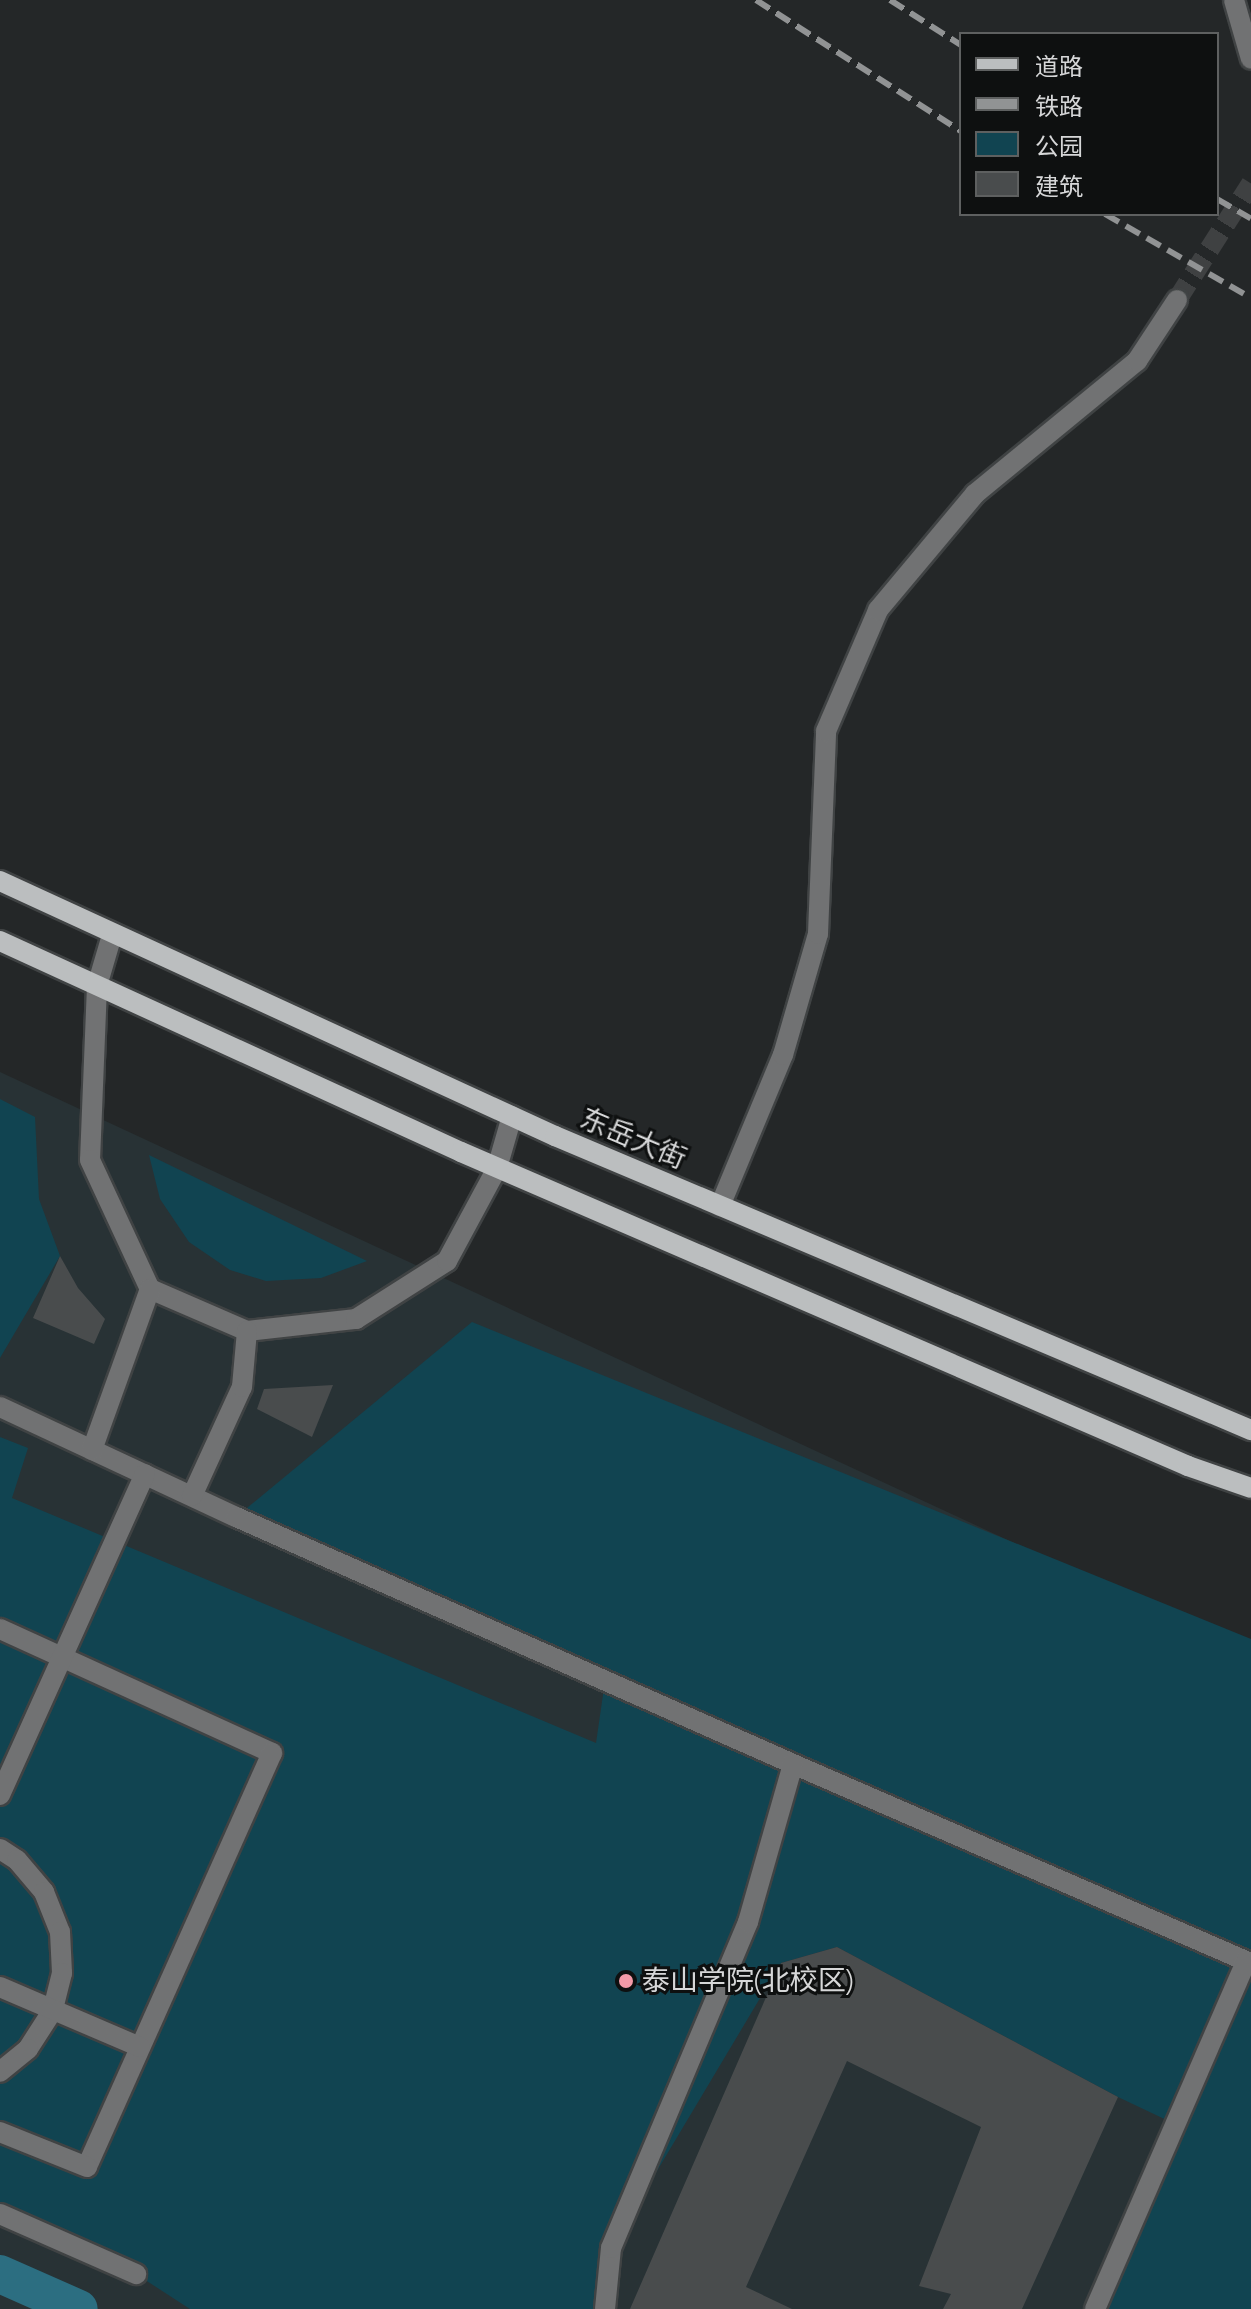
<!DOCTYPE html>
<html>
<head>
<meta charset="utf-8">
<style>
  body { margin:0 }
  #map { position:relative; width:1251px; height:2309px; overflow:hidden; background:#242728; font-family:"Zilla Slab","Noto Sans SC",serif }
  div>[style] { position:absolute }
  .built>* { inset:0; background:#283235 }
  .green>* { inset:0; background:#114451 }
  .canal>* { height:38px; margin:-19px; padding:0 19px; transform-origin:19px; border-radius:19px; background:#2c6e81 }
  .building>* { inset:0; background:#494c4d }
  .minor-tunnel>* { height:20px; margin-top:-10px; transform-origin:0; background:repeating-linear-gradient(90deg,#3f4142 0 20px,transparent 0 30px) }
  .roads { filter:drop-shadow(2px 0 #404344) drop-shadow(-2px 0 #404344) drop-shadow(0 2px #404344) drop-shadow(0 -2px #404344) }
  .minor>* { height:20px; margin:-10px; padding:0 10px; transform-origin:10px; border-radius:10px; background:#717273 }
  .major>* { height:20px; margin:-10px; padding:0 10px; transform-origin:10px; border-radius:10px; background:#bbbebf }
  .rail>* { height:6px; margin-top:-3px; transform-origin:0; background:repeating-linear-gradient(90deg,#919394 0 16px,transparent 0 24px) }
  .dots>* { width:22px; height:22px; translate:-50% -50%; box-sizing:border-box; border:4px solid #0e1010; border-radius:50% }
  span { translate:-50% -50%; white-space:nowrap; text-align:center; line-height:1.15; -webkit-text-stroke:6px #0e1010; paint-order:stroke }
  .street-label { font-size:28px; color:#d6d7d8 }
  .poi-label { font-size:28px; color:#d6d7d8 }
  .left { translate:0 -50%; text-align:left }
  .legend { position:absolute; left:959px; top:32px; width:260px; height:184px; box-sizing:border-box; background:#0e1010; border:2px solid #5e6060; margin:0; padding:10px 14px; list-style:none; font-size:24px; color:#d6d7d8 }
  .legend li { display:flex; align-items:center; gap:16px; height:40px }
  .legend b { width:40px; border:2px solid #5e6060 }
</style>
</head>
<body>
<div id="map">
  <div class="built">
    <i style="clip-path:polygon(0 1072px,1251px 1653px,1251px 2309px,0 2309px)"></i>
  </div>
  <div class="green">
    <i style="clip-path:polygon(0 1099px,35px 1117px,39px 1199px,60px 1256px,0 1358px)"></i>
    <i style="clip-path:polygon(149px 1155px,367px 1261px,321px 1278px,266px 1281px,230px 1270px,189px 1242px,160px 1199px)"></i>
    <i style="clip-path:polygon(472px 1322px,1251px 1639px,1251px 1953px,236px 1517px)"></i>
    <i style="clip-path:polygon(0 1437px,28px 1448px,12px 1498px,596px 1743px,605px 1681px,1251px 1963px,1251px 2309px,1095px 2309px,1175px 2124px,1118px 2097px,837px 1947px,781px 1963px,611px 2248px,608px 2309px,190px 2309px,136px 2274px,0 2218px)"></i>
  </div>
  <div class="canal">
    <i style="left:0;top:2274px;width:86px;rotate:23.9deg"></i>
  </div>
  <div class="building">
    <i style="clip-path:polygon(60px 1256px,78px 1288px,105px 1319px,94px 1344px,33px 1318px)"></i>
    <i style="clip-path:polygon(333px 1385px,312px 1437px,257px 1409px,264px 1389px)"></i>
    <i style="clip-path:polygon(837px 1947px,1118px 2097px,1022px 2309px,943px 2309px,951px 2294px,919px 2286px,981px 2127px,847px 2061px,746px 2287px,792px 2309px,630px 2309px,781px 1963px)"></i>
  </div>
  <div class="minor-tunnel">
    <i style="left:1177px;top:300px;width:138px;rotate:-57.5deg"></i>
  </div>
  <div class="roads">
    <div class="minor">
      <i style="left:1234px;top:0;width:61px;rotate:73.9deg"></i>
      <i style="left:112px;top:935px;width:53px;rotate:106.4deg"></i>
      <i style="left:97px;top:986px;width:174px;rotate:92.3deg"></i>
      <i style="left:90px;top:1160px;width:142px;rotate:65.1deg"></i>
      <i style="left:150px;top:1289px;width:106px;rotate:23.4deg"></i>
      <i style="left:247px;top:1331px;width:110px;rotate:-6.3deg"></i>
      <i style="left:356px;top:1319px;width:108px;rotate:-32.5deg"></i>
      <i style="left:447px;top:1261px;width:106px;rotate:-61.7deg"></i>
      <i style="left:497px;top:1168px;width:54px;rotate:-73.9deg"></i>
      <i style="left:720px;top:1206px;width:164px;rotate:-67.4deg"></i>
      <i style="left:783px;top:1055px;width:126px;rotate:-73.9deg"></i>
      <i style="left:818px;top:934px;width:203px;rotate:-87.7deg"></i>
      <i style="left:826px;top:731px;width:132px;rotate:-66.7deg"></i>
      <i style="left:878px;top:610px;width:151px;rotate:-50.1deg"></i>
      <i style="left:975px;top:494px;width:210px;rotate:-39.4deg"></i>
      <i style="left:1137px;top:361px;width:73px;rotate:-56.7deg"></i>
      <i style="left:0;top:1407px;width:260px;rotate:25deg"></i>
      <i style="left:236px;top:1517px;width:609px;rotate:23.91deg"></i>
      <i style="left:793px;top:1764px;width:499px;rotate:23.5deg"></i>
      <i style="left:92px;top:1450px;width:171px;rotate:-70.2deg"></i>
      <i style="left:192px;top:1496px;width:120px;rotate:-65.4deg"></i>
      <i style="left:242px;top:1387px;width:56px;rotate:-84.9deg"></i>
      <i style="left:0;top:1629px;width:299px;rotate:24.5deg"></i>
      <i style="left:272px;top:1753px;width:453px;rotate:114.1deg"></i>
      <i style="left:87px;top:2167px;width:94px;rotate:-158.1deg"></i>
      <i style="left:0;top:1795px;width:352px;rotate:-65.7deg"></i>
      <i style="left:0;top:1849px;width:20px;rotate:33deg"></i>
      <i style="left:17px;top:1860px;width:42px;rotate:49.8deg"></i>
      <i style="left:44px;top:1892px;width:43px;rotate:68.2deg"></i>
      <i style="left:60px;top:1932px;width:41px;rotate:87.2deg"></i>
      <i style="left:62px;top:1973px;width:38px;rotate:104deg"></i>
      <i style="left:53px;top:2010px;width:46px;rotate:122.7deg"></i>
      <i style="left:28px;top:2049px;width:36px;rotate:141deg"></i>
      <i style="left:0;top:1987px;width:152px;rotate:23.2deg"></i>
      <i style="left:0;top:2214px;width:149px;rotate:23.8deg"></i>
      <i style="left:605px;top:2309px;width:61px;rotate:-84.4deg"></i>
      <i style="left:611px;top:2248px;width:354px;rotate:-67.2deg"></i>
      <i style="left:748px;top:1922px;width:164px;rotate:-74.1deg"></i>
      <i style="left:1095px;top:2309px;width:379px;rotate:-66.5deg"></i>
    </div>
    <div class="major">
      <i style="left:0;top:881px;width:611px;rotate:24.68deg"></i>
      <i style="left:555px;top:1136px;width:756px;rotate:22.9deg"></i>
      <i style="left:0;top:941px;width:507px;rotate:24.59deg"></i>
      <i style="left:461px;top:1152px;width:792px;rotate:23.36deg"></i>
      <i style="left:1188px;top:1466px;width:67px;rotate:19.2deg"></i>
    </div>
  </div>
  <div class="rail">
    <i style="left:756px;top:0;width:243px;rotate:32.6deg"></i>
    <i style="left:890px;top:0;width:84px;rotate:32.4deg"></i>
    <i style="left:1217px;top:199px;width:39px;rotate:30deg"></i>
    <i style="left:1105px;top:214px;width:168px;rotate:29.9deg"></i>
  </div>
  <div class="dots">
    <i style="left:626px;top:1981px;background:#f39aa8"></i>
  </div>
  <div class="street-label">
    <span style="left:633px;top:1139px;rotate:23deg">东岳大街</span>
  </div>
  <div class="poi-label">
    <span class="left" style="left:642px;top:1981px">泰山学院(北校区)</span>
  </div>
  <ul class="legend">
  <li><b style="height:10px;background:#bbbebf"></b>道路</li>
  <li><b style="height:10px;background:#919394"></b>铁路</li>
  <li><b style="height:22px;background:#114451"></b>公园</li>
  <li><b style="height:22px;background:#494c4d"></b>建筑</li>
  </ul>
</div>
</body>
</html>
